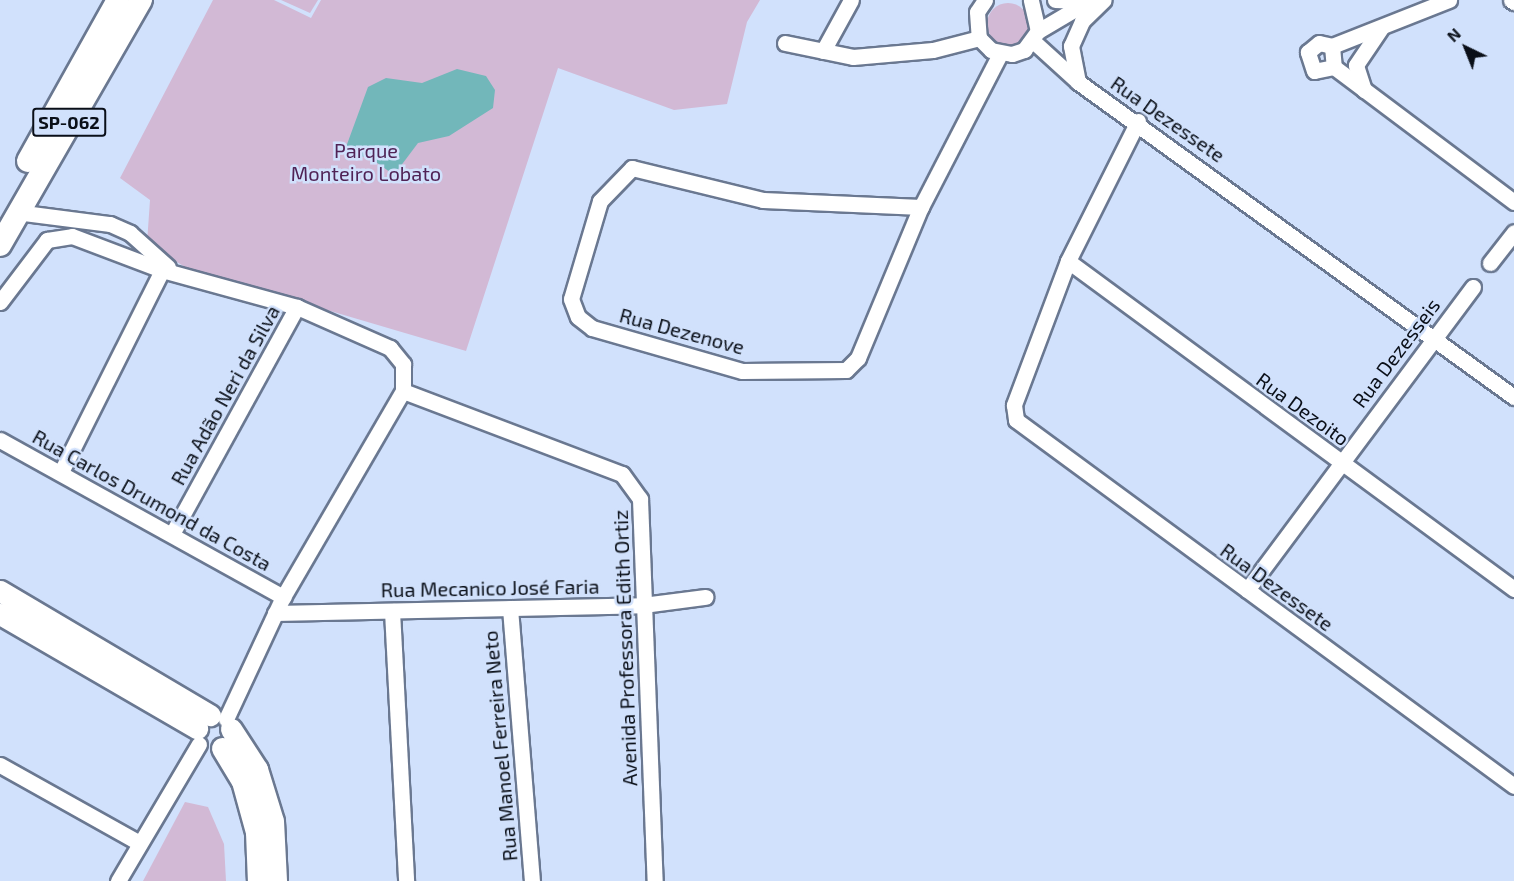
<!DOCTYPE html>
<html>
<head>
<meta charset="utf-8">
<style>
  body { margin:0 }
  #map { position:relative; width:1514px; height:881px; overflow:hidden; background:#d1e1fc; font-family:"Exo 2",sans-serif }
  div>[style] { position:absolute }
  .green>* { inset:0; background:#d2b9d5 }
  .round { border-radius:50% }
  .water>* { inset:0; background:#72b7ba }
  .roads { filter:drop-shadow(2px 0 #6a7891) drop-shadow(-2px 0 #6a7891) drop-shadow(0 2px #6a7891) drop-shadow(0 -2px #6a7891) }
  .street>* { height:15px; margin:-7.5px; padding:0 7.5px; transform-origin:7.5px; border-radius:7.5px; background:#fff }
  .secondary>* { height:21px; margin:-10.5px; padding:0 10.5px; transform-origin:10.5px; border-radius:10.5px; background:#fff }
  .primary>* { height:22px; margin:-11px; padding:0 11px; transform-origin:11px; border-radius:11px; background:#fff }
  span { translate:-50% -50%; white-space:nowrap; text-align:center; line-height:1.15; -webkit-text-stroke:5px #d1e1fc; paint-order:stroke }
  .shield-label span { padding:2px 4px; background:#d1e1fc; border:2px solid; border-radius:4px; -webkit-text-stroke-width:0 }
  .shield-label { font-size:18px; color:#0a0f18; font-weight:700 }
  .street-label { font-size:20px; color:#0a0f18 }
  .park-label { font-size:20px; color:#502356 }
  .north { position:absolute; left:1436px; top:18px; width:60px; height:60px; -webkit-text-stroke:4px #d1e1fc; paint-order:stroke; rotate:317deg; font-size:16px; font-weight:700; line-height:24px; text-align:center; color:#0a0f18 }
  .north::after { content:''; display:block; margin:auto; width:21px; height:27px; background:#0a0f18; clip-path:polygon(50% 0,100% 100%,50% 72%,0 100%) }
</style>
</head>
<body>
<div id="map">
  <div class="green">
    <i style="clip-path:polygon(213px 0,274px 0,311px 18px,321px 0,760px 0,747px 22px,727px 104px,674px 110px,558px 68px,466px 351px,188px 269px,147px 243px,150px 200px,120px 178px)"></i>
    <i style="clip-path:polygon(281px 0,318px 0,310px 13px)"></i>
    <i class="round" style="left:987px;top:3px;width:42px;height:42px"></i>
    <i style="clip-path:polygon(185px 802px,208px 807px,224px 844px,226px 881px,143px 881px)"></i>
  </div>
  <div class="water">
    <i style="clip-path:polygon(457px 69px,486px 76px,495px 90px,493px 108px,449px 136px,418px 143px,394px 175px,369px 157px,351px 156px,346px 147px,368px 87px,386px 78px,422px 83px)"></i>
  </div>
  <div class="roads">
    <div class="street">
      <i style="left:985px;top:0;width:14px;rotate:124deg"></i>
      <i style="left:977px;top:12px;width:26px;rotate:86deg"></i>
      <i style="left:979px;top:38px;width:17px;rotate:45deg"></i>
      <i style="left:991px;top:50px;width:21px;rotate:11deg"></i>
      <i style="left:1012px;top:54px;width:13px;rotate:-18deg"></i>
      <i style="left:1024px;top:50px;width:24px;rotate:-54deg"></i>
      <i style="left:1038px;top:31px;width:32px;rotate:-103deg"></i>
      <i style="left:1055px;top:0;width:33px;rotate:2deg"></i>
      <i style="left:1511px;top:0;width:4px;rotate:34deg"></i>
      <i style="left:1038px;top:31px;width:57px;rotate:-30.6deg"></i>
      <i style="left:1033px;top:41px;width:61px;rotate:42.3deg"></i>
      <i style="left:1078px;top:82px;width:538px;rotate:35.85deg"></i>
      <i style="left:785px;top:43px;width:69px;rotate:11.6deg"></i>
      <i style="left:853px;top:57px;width:80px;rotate:-5deg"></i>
      <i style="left:933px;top:50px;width:48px;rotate:-14.6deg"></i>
      <i style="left:1332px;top:46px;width:21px;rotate:85deg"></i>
      <i style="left:1334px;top:67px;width:20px;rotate:169deg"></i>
      <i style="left:1314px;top:71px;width:20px;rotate:-108deg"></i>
      <i style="left:1308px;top:52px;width:14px;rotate:-39deg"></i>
      <i style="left:1319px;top:43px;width:13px;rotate:13deg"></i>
      <i style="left:1332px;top:46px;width:126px;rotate:-21.5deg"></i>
      <i style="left:823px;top:51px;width:58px;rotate:-61.2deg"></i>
      <i style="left:1334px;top:67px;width:225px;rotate:36.9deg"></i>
      <i style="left:1078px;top:82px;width:37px;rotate:-101deg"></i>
      <i style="left:1071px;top:46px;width:27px;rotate:-66deg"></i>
      <i style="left:1082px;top:21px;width:30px;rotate:-44deg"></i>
      <i style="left:1364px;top:90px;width:26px;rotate:-108deg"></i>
      <i style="left:1356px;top:65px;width:45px;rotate:-56deg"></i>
      <i style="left:1138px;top:121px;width:157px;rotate:116.6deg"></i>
      <i style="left:1068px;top:261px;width:154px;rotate:110.6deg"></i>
      <i style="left:1014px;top:405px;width:15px;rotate:82deg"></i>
      <i style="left:1016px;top:420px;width:618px;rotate:36.31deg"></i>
      <i style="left:921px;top:207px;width:158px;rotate:-177.5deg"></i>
      <i style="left:763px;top:200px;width:135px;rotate:-166.3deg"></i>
      <i style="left:632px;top:168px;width:46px;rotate:134.1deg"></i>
      <i style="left:600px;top:201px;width:102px;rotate:106.5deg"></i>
      <i style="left:571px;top:299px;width:19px;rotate:69deg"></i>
      <i style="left:578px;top:317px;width:18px;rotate:38deg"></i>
      <i style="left:592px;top:328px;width:156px;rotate:16deg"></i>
      <i style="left:742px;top:371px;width:104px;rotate:-0.6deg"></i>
      <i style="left:846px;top:370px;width:17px;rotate:-45deg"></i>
      <i style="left:858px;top:358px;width:164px;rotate:-67.4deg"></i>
      <i style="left:921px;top:207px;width:172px;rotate:-62.7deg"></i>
      <i style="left:16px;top:212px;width:95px;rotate:7.3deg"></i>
      <i style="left:110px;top:224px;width:22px;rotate:24deg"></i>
      <i style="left:130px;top:233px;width:51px;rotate:41.8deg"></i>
      <i style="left:1068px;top:261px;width:554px;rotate:36.33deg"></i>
      <i style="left:1490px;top:263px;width:39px;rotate:-52deg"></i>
      <i style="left:0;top:302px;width:78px;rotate:-52.8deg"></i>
      <i style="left:47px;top:240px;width:25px;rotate:-9deg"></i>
      <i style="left:72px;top:236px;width:96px;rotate:20.7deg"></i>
      <i style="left:162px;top:270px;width:140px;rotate:15.3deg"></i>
      <i style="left:297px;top:307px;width:102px;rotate:23.8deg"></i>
      <i style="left:390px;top:348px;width:21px;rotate:51deg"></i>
      <i style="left:403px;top:364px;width:27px;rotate:90deg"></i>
      <i style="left:403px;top:391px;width:234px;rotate:20.8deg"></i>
      <i style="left:622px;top:474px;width:31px;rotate:54deg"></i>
      <i style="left:640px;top:499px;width:382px;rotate:87.8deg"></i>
      <i style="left:0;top:440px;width:324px;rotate:29deg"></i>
      <i style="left:62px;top:470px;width:224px;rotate:-63.4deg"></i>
      <i style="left:172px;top:534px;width:259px;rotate:-61.2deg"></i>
      <i style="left:1247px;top:590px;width:378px;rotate:-53.3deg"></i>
      <i style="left:510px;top:608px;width:274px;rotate:85.4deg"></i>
      <i style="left:392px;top:611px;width:270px;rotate:87deg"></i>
      <i style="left:275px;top:613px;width:368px;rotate:-1.2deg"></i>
      <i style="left:643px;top:605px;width:63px;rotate:-7.4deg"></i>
      <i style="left:226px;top:719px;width:135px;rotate:-65deg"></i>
      <i style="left:283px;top:597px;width:238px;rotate:-59.8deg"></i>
      <i style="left:0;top:765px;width:158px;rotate:29.2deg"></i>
      <i style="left:118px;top:881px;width:159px;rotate:-59.4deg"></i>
    </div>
    <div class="secondary">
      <i style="left:0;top:591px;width:244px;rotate:30.6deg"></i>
      <i style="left:0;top:614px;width:228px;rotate:30.1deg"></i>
      <i style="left:231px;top:729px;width:48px;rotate:57deg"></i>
      <i style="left:257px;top:769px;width:54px;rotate:72.9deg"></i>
      <i style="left:273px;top:821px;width:60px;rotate:87.1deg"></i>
      <i style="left:222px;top:748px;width:39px;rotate:59deg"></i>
      <i style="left:242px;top:781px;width:53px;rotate:74.6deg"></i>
      <i style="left:256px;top:832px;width:49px;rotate:87.7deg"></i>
    </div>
    <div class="primary">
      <i style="left:28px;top:161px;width:184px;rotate:-60.8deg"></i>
      <i style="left:0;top:245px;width:283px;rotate:-60.1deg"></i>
    </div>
  </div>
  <div class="shield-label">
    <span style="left:69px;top:122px">SP-062</span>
  </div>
  <div class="street-label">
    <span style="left:1168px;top:119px;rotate:35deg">Rua Dezessete</span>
    <span style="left:682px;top:331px;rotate:15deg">Rua Dezenove</span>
    <span style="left:1396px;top:353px;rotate:-53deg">Rua Dezesseis</span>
    <span style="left:225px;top:395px;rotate:-61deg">Rua Adão Neri da Silva</span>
    <span style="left:1303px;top:409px;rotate:36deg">Rua Dezoito</span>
    <span style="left:152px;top:500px;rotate:29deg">Rua Carlos Drumond da Costa</span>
    <span style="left:1277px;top:587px;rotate:36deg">Rua Dezessete</span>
    <span style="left:490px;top:588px;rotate:-1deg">Rua Mecanico José Faria</span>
    <span style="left:625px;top:648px;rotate:-92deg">Avenida Professora Edith Ortiz</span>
    <span style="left:500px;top:746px;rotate:-95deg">Rua Manoel Ferreira Neto</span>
  </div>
  <div class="park-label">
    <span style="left:366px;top:162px">Parque<br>Monteiro Lobato</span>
  </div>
  <div class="north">N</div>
</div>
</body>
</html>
